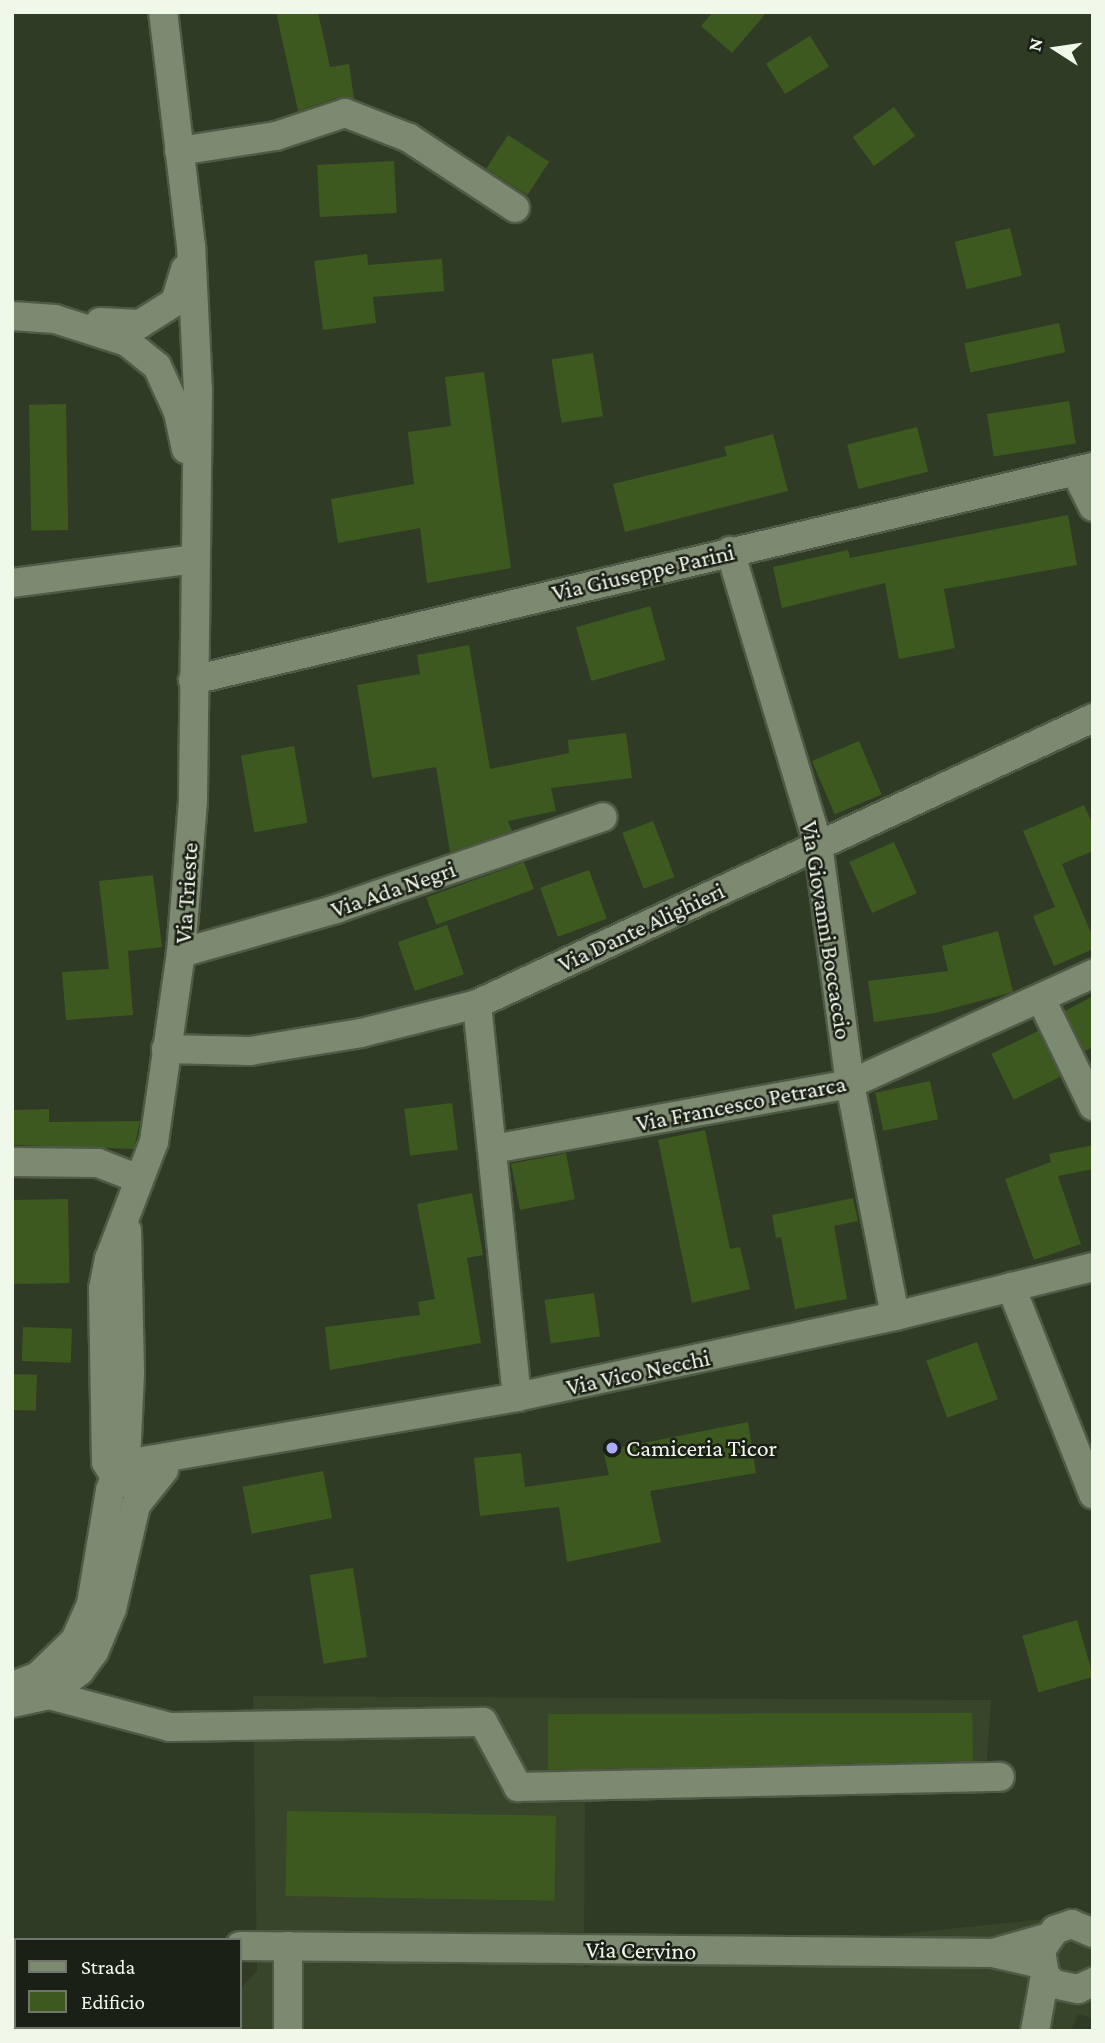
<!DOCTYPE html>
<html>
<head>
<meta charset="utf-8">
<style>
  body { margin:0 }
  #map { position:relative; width:1105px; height:2043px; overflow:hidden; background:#2f3b25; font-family:"Crimson Pro",serif }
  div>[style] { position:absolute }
  .built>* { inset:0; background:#37462a }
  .building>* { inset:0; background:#3d591f; transform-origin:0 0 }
  .roads { filter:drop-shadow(2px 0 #4f5a46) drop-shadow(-2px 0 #4f5a46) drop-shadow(0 2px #4f5a46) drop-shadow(0 -2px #4f5a46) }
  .minor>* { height:28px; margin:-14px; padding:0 14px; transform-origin:14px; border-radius:14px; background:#7c8a71 }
  .dots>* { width:19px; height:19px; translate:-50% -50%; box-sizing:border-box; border:4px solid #1b2016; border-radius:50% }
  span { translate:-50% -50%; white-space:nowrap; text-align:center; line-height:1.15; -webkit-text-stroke:5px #1b2016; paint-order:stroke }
  .street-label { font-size:24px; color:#f0f8ea }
  .poi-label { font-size:24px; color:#f0f8ea }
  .left { translate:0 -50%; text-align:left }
  .frame { position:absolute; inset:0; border:14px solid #f0f8ea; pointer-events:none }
  .legend { position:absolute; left:14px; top:1938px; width:228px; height:91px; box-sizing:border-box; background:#1b2016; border:2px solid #70766b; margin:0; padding:9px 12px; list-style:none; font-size:21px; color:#f0f8ea }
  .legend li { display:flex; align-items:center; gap:14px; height:35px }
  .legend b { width:35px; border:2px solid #70766b }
  .north { position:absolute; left:1021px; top:14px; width:70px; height:70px; -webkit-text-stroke:5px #1b2016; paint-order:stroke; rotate:282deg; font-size:19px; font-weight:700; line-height:28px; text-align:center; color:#f0f8ea }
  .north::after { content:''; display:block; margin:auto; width:24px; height:32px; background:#f0f8ea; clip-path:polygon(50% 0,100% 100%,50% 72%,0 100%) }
</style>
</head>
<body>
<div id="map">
  <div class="built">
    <i style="clip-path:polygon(253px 1696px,991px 1700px,985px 1790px,585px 1795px,584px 1967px,1093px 1914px,1093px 2018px,1078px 2014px,1071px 2031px,199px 2031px,240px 2027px,240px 1989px,257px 1971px)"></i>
  </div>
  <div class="building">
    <i style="clip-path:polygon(276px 12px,318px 12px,330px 67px,349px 64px,354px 99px,340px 97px,298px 111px)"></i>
    <i style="clip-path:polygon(713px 12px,767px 12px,732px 53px,701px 26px)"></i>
    <i style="left:810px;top:36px;width:36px;height:52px;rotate:58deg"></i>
    <i style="left:894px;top:107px;width:36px;height:51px;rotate:54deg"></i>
    <i style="left:508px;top:135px;width:49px;height:40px;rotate:33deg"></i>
    <i style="left:394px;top:161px;width:52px;height:77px;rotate:87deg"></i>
    <i style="left:1010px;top:228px;width:49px;height:57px;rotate:76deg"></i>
    <i style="clip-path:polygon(367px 254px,368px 265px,442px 259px,444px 291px,373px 297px,376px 323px,323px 330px,314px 261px)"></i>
    <i style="left:1059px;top:323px;width:30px;height:97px;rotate:78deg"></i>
    <i style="left:593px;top:353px;width:64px;height:42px;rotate:81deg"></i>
    <i style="clip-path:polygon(484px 372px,511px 568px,427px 583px,420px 528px,338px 543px,331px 499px,414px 484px,408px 432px,451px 426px,445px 377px)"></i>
    <i style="left:1069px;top:401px;width:43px;height:83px;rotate:81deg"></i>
    <i style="left:66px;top:404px;width:126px;height:37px;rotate:89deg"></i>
    <i style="left:917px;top:427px;width:46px;height:72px;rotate:76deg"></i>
    <i style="clip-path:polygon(773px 434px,788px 491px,625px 532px,613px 484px,727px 456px,724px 447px)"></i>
    <i style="clip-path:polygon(1068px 515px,1077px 565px,944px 589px,955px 648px,899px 659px,885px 583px,782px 608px,773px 567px,848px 550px,850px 558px)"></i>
    <i style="left:650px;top:606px;width:56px;height:77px;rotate:74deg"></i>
    <i style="clip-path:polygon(469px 645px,490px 769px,569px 753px,568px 740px,626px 733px,632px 778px,551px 788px,556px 811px,508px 821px,512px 831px,450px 852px,436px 767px,372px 778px,357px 685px,420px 674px,417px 655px)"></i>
    <i style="left:859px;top:741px;width:58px;height:51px;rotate:67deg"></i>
    <i style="left:294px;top:746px;width:78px;height:54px;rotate:80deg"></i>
    <i style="clip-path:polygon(1084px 805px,1093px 825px,1093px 851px,1062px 864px,1093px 938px,1093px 949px,1054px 966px,1033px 916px,1055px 907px,1023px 831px)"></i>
    <i style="left:653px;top:821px;width:60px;height:33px;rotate:69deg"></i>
    <i style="left:894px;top:842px;width:56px;height:49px;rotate:66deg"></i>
    <i style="left:524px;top:862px;width:29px;height:104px;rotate:70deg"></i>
    <i style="left:589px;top:870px;width:52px;height:52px;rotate:70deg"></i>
    <i style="clip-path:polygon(153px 875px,162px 947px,128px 951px,133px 1015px,66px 1020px,62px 972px,109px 969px,99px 881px)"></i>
    <i style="left:447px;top:925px;width:52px;height:52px;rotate:71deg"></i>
    <i style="clip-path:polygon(998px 931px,1013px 992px,935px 1013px,874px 1022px,868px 981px,948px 971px,942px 946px)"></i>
    <i style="clip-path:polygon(1093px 996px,1093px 1047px,1085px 1051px,1065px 1011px)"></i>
    <i style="left:1038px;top:1031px;width:51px;height:52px;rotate:64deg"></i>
    <i style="left:930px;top:1081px;width:39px;height:56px;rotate:78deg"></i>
    <i style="left:452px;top:1103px;width:47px;height:48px;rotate:83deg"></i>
    <i style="clip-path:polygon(49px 1109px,49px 1122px,140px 1121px,134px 1149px,12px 1145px,12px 1110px)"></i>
    <i style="clip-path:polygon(705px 1130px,730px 1249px,740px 1247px,750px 1289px,692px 1303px,658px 1140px)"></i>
    <i style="clip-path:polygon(1093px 1145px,1093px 1169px,1058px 1176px,1081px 1244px,1034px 1260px,1005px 1179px,1051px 1162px,1049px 1154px)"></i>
    <i style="left:566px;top:1153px;width:47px;height:56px;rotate:79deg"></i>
    <i style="clip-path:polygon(472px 1193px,483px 1255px,467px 1258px,481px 1343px,330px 1370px,325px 1327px,420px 1315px,418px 1302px,435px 1299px,417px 1204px)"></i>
    <i style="clip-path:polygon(853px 1198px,858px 1221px,834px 1226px,847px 1299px,795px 1309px,781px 1237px,776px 1238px,772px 1215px)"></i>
    <i style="left:68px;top:1199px;width:84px;height:56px;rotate:89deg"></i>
    <i style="left:594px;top:1293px;width:44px;height:50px;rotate:82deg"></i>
    <i style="left:23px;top:1327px;width:49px;height:34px;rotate:2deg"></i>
    <i style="left:977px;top:1342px;width:61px;height:54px;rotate:70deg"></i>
    <i style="left:12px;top:1374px;width:25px;height:36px;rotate:2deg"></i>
    <i style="clip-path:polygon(748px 1422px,756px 1473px,650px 1491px,661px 1542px,567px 1562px,559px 1507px,480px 1516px,474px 1458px,521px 1453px,525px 1487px,609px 1475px,603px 1451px)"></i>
    <i style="left:323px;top:1471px;width:48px;height:82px;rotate:79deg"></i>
    <i style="left:353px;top:1568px;width:90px;height:44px;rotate:81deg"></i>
    <i style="left:1077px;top:1620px;width:59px;height:57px;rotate:74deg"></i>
    <i style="clip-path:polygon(972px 1713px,973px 1761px,548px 1770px,548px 1714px)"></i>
    <i style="left:287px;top:1811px;width:269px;height:85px;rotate:1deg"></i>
  </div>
  <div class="roads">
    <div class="minor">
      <i style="left:179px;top:151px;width:98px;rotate:-8.8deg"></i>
      <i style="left:276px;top:136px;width:73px;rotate:-18.4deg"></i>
      <i style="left:345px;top:113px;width:69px;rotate:21.3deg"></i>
      <i style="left:409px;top:138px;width:127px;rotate:33.4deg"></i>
      <i style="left:12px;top:316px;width:43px;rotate:4deg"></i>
      <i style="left:55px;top:319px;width:76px;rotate:17.7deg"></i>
      <i style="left:127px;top:342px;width:38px;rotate:39deg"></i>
      <i style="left:157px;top:366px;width:51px;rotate:65.5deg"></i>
      <i style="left:178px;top:412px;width:38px;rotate:78deg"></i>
      <i style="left:100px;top:322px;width:40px;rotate:2.9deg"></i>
      <i style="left:140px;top:324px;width:41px;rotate:-32.2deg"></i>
      <i style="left:175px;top:302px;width:34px;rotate:-73deg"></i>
      <i style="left:1075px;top:471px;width:40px;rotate:63.4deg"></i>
      <i style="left:730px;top:551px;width:306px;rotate:73.3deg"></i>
      <i style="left:818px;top:844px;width:242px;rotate:82.4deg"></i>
      <i style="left:850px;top:1084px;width:236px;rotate:79deg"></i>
      <i style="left:12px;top:583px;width:185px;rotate:-7.5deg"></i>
      <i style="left:193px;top:680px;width:925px;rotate:-13.32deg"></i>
      <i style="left:181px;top:953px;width:161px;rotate:-15.8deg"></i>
      <i style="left:336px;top:909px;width:282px;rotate:-19deg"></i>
      <i style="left:1041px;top:999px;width:119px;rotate:64.1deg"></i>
      <i style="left:477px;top:1004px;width:395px;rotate:84.2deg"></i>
      <i style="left:166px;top:1049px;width:84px;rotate:1.4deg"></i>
      <i style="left:250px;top:1051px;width:112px;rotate:-9.2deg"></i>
      <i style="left:361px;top:1033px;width:120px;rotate:-14deg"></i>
      <i style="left:477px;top:1004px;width:679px;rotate:-24.9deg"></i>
      <i style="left:493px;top:1149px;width:363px;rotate:-10.3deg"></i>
      <i style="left:850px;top:1084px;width:267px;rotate:-24.4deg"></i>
      <i style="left:12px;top:1162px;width:86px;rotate:0.7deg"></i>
      <i style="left:98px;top:1163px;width:44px;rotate:21.3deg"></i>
      <i style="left:1011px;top:1287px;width:223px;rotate:68.4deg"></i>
      <i style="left:163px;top:1471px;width:39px;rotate:168deg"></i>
      <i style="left:125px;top:1479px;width:10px;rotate:-169deg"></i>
      <i style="left:115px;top:1477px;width:17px;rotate:-121deg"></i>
      <i style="left:106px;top:1462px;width:173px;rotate:-91deg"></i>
      <i style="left:103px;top:1289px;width:31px;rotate:-79deg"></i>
      <i style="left:109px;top:1259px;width:125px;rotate:-69deg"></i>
      <i style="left:154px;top:1142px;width:191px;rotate:-81.9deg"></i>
      <i style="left:181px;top:953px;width:154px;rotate:-85.5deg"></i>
      <i style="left:193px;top:799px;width:407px;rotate:-89.3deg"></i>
      <i style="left:198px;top:392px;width:146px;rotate:-92.7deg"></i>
      <i style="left:191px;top:246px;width:236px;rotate:-96.8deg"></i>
      <i style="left:125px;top:1483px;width:110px;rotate:-87.4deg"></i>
      <i style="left:130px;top:1373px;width:143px;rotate:-91.2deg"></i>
      <i style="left:118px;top:1530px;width:45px;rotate:87.5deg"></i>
      <i style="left:12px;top:1686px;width:28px;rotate:-21deg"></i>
      <i style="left:38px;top:1676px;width:52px;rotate:-44.2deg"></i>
      <i style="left:75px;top:1640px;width:39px;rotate:-66deg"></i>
      <i style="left:91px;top:1604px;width:116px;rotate:-80.5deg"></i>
      <i style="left:110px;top:1490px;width:14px;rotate:-69deg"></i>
      <i style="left:115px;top:1477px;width:27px;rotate:-33deg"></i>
      <i style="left:138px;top:1462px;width:385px;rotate:-9.7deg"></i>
      <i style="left:517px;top:1397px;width:387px;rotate:-12.1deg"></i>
      <i style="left:895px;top:1316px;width:204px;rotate:-13.9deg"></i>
      <i style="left:49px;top:1695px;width:125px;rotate:14.8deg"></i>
      <i style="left:170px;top:1727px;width:313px;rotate:-0.9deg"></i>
      <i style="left:483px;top:1722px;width:74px;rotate:61.7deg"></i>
      <i style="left:518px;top:1787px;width:482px;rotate:-1.2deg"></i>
      <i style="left:12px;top:1703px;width:38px;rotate:-12deg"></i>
      <i style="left:49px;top:1695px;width:39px;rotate:-38deg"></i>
      <i style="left:80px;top:1671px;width:24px;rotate:-54deg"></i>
      <i style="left:94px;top:1652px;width:47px;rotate:-67.3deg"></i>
      <i style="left:112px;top:1609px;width:107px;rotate:-77deg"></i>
      <i style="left:136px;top:1505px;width:45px;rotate:-51.3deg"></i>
      <i style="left:1093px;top:1933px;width:23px;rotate:-157deg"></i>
      <i style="left:1072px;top:1924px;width:18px;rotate:161deg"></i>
      <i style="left:1055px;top:1930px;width:24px;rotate:125deg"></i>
      <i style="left:1041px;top:1950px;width:25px;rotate:81deg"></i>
      <i style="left:1045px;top:1975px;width:13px;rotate:45deg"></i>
      <i style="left:1054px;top:1984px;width:25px;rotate:12deg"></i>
      <i style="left:1078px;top:1989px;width:17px;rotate:-25deg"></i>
      <i style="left:240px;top:1946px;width:753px;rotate:0.53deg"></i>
      <i style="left:1041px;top:1964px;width:49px;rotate:-167.1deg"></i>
      <i style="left:993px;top:1953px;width:55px;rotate:-15.8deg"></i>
      <i style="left:112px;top:2027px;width:8px;rotate:30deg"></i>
      <i style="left:151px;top:2031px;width:9px;rotate:-27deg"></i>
      <i style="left:288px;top:2031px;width:85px;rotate:-90deg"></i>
      <i style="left:1035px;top:2031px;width:57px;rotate:-79.9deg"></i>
    </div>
  </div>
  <div class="dots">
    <i style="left:612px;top:1448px;background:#abaffb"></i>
  </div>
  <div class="street-label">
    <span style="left:643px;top:572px;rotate:-13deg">Via Giuseppe Parini</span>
    <span style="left:393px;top:889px;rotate:-19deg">Via Ada Negri</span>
    <span style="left:186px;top:893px;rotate:-86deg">Via Trieste</span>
    <span style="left:641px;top:927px;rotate:-25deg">Via Dante Alighieri</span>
    <span style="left:827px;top:930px;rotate:81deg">Via Giovanni Boccaccio</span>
    <span style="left:741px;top:1103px;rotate:-11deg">Via Francesco Petrarca</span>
    <span style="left:638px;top:1372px;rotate:-12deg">Via Vico Necchi</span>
    <span style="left:641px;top:1950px;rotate:1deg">Via Cervino</span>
  </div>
  <div class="poi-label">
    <span class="left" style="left:626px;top:1448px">Camiceria Ticor</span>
  </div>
  <div class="frame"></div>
  <ul class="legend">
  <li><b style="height:9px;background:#7c8a71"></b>Strada</li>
  <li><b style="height:19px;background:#3d591f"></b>Edificio</li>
  </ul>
  <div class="north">N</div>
</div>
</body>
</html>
